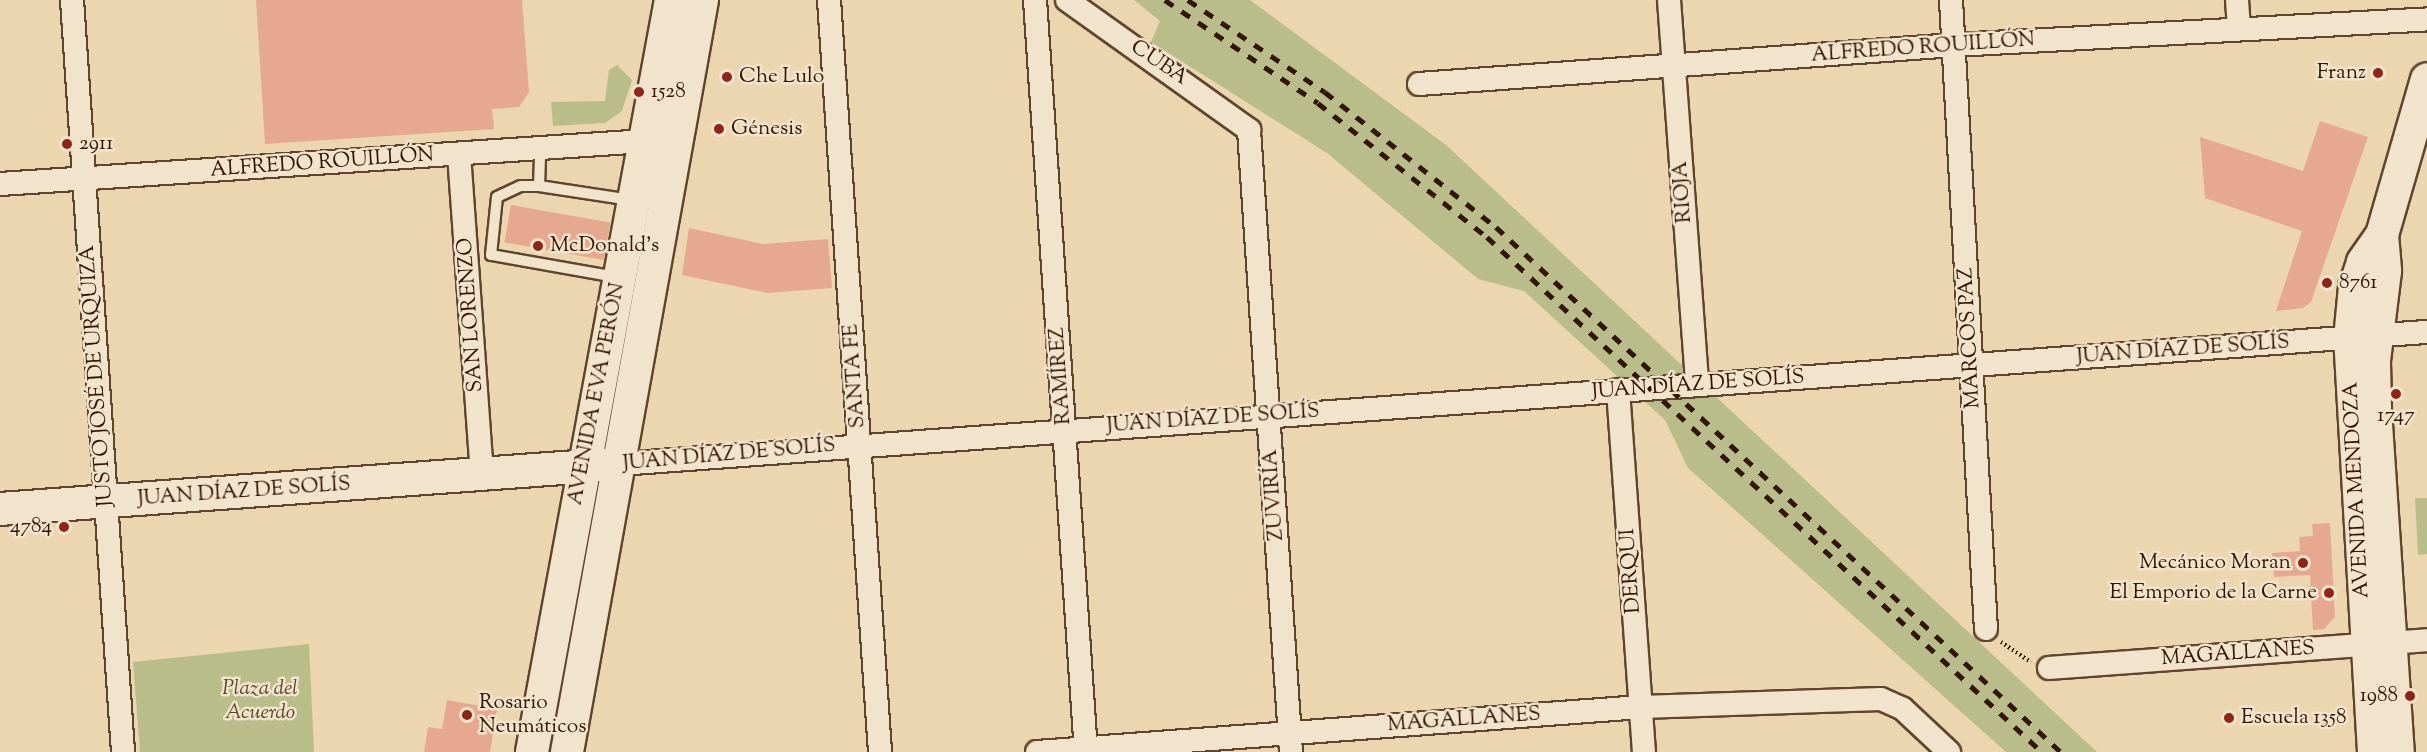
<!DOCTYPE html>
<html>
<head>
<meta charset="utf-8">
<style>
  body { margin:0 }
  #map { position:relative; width:2427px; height:752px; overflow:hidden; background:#ebd6b0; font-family:"Sorts Mill Goudy",serif }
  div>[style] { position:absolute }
  .green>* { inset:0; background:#b9bd8a }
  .building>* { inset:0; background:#e7a890; transform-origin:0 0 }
  .path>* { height:4px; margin-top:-2px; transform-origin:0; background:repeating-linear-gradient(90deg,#321502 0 1.5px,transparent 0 4.5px) }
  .roads { filter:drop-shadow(2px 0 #60452e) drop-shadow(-2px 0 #60452e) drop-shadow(0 2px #60452e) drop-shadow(0 -2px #60452e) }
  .service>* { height:10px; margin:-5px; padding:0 5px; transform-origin:5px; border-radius:5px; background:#f2e4cc }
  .minor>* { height:22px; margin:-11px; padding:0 11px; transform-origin:11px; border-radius:11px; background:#f2e4cc }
  .secondary>* { height:32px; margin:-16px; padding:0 16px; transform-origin:16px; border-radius:16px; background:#f2e4cc }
  .rail>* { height:4.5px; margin-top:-2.25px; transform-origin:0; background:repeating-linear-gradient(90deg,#321502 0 10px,transparent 0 20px) }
  .dots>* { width:16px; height:16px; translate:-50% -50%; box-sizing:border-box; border:3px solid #f2e4cc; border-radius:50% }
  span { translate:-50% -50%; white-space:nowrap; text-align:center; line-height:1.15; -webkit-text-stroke:5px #f2e4cc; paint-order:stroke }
  .street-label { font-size:21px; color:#321502 }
  .poi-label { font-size:21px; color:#321502 }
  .right { translate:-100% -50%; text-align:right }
  .left { translate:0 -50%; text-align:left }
  .park-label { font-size:21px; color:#5a472b; font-style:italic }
</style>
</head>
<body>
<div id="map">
  <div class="green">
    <i style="clip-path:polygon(1134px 0,1250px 0,1446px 145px,2097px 752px,2006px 752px,1688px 468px,1665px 420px,1524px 291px,1478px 279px,1327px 153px,1151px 42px,1160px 21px)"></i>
    <i style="clip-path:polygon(617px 65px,632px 80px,622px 111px,605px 123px,553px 126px,551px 102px,605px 101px,609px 70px)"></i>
    <i style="clip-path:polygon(2415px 498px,2427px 498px,2427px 554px,2418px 555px)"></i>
    <i style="clip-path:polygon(309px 644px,314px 752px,140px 752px,133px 662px)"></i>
  </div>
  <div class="building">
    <i style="clip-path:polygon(256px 0,522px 0,529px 92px,519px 107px,492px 109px,494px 129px,265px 144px)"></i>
    <i style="clip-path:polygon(2320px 121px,2368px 137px,2311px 302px,2303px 308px,2276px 311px,2302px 231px,2205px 198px,2200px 137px,2303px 171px)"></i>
    <i style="left:511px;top:205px;width:101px;height:38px;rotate:10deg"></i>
    <i style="clip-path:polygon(689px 228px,763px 244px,828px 239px,832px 288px,767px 293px,682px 275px)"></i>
    <i style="clip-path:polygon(2330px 523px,2335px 617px,2324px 629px,2313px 630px,2310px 575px,2274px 577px,2272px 553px,2300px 551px,2299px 537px,2313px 536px,2312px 524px)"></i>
    <i style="clip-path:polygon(447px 700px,497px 709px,490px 752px,424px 752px,428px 727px,442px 729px)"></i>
  </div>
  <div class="path">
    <i style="left:2001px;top:642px;width:36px;rotate:34deg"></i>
  </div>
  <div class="roads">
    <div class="service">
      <i style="left:539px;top:186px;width:38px;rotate:-88deg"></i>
      <i style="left:616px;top:277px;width:127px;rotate:-170deg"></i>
      <i style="left:491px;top:255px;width:58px;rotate:-84.1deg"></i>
      <i style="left:497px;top:197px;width:26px;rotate:-25deg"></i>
      <i style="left:521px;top:186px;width:18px"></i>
      <i style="left:539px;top:186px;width:93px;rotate:8.7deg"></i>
    </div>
    <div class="minor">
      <i style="left:72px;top:0;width:754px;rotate:86.12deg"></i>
      <i style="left:829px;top:0;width:754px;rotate:86.12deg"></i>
      <i style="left:1035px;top:0;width:754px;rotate:86.12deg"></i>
      <i style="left:1067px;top:0;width:224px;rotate:35.5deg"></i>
      <i style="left:1249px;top:130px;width:623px;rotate:86.14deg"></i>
      <i style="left:1669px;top:0;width:386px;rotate:85.8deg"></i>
      <i style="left:1951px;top:0;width:630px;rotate:86.82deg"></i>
      <i style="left:2237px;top:0;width:28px;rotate:86deg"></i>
      <i style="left:1419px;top:84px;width:536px;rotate:-4.17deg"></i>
      <i style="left:1954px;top:45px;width:474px;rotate:-3.1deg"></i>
      <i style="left:459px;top:154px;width:323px;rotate:85.9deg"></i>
      <i style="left:0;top:184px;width:646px;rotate:-3.81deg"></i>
      <i style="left:1618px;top:390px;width:363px;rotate:85.9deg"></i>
      <i style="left:619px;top:464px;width:1813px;rotate:-4.18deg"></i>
      <i style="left:2049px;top:668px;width:379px;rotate:-4.2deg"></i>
      <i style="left:1037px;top:752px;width:606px;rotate:-4.26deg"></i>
      <i style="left:1641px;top:707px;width:240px;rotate:-1.9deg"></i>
      <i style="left:1881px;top:699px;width:24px;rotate:24deg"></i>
      <i style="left:1903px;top:709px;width:63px;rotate:43.1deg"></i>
    </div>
    <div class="secondary">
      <i style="left:2382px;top:235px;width:36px;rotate:85deg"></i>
      <i style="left:2385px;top:271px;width:91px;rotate:97deg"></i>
      <i style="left:2374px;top:361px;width:48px;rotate:88.8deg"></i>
      <i style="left:2375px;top:409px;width:344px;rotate:86.2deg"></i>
      <i style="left:0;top:509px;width:605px;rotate:-4.17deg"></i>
      <i style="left:532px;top:752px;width:765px;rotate:-79.53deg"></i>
      <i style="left:567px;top:752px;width:764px;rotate:-79.82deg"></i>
      <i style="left:2374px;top:752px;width:414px;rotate:-93.3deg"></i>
      <i style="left:2350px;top:339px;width:52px;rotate:-84.5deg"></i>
      <i style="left:2355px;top:287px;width:26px;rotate:-72deg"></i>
      <i style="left:2363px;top:262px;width:33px;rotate:-55deg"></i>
      <i style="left:2382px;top:235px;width:162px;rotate:-73.9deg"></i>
    </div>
  </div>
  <div class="rail">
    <i style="left:1165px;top:0;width:184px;rotate:33.9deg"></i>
    <i style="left:1318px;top:103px;width:216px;rotate:38.4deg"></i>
    <i style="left:1487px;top:237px;width:757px;rotate:42.86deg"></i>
    <i style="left:1188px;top:0;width:165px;rotate:33.9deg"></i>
    <i style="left:1325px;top:92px;width:218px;rotate:38.3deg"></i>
    <i style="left:1496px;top:227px;width:771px;rotate:42.9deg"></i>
  </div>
  <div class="dots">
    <i style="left:2378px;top:73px;background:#8f2418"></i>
    <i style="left:727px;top:77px;background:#8f2418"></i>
    <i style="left:639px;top:92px;background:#8f2418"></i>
    <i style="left:719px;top:129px;background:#8f2418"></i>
    <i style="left:67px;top:144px;background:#8f2418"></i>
    <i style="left:538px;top:246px;background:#8f2418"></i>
    <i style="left:2327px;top:283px;background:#8f2418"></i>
    <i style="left:2396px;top:394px;background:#8f2418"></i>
    <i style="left:64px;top:527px;background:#8f2418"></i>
    <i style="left:2303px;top:563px;background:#8f2418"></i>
    <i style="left:2329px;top:593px;background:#8f2418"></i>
    <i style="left:2410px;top:696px;background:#8f2418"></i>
    <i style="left:467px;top:715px;background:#8f2418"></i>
    <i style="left:2229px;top:718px;background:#8f2418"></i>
  </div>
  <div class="street-label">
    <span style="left:1923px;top:48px;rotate:-4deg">ALFREDO ROUILLÓN</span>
    <span style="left:1159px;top:63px;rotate:34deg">CUBA</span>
    <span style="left:322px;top:163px;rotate:-4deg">ALFREDO ROUILLÓN</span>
    <span style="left:1683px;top:192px;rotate:-94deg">RIOJA</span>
    <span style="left:471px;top:315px;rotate:-94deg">SAN LORENZO</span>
    <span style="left:1970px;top:338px;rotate:-93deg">MARCOS PAZ</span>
    <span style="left:2183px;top:350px;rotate:-4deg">JUAN DÍAZ DE SOLÍS</span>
    <span style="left:97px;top:376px;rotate:-94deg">JUSTO JOSÉ DE URQUIZA</span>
    <span style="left:855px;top:376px;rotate:-94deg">SANTA FE</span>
    <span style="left:1061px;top:376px;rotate:-94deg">RAMÍREZ</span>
    <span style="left:1698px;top:385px;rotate:-4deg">JUAN DÍAZ DE SOLÍS</span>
    <span style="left:597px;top:394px;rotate:-79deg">AVENIDA EVA PERÓN</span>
    <span style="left:1213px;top:419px;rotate:-4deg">JUAN DÍAZ DE SOLÍS</span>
    <span style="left:729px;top:455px;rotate:-5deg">JUAN DÍAZ DE SOLÍS</span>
    <span style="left:2357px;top:490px;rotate:-93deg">AVENIDA MENDOZA</span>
    <span style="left:244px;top:492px;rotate:-4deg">JUAN DÍAZ DE SOLÍS</span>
    <span style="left:1274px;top:495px;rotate:-94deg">ZUVIRÍA</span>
    <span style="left:1631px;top:571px;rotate:-94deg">DERQUI</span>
    <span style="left:2238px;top:654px;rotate:-4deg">MAGALLANES</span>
    <span style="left:1464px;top:720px;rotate:-4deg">MAGALLANES</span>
  </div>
  <div class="poi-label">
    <span class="right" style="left:2366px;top:73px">Franz</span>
    <span class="left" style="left:739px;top:77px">Che Lulo</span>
    <span class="left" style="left:651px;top:92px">1528</span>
    <span class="left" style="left:731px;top:129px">Génesis</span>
    <span class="left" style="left:79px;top:144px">2911</span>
    <span class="left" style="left:550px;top:246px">McDonald's</span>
    <span class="left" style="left:2339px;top:283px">8761</span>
    <span style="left:2396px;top:416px">1747</span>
    <span class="right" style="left:52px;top:527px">4784</span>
    <span class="right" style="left:2291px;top:563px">Mecánico Moran</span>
    <span class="right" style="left:2317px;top:593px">El Emporio de la Carne</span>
    <span class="right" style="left:2398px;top:696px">1988</span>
    <span class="left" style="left:479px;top:715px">Rosario<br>Neumáticos</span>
    <span class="left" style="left:2241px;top:718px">Escuela 1358</span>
  </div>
  <div class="park-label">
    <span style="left:260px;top:701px">Plaza del<br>Acuerdo</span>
  </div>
</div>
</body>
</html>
